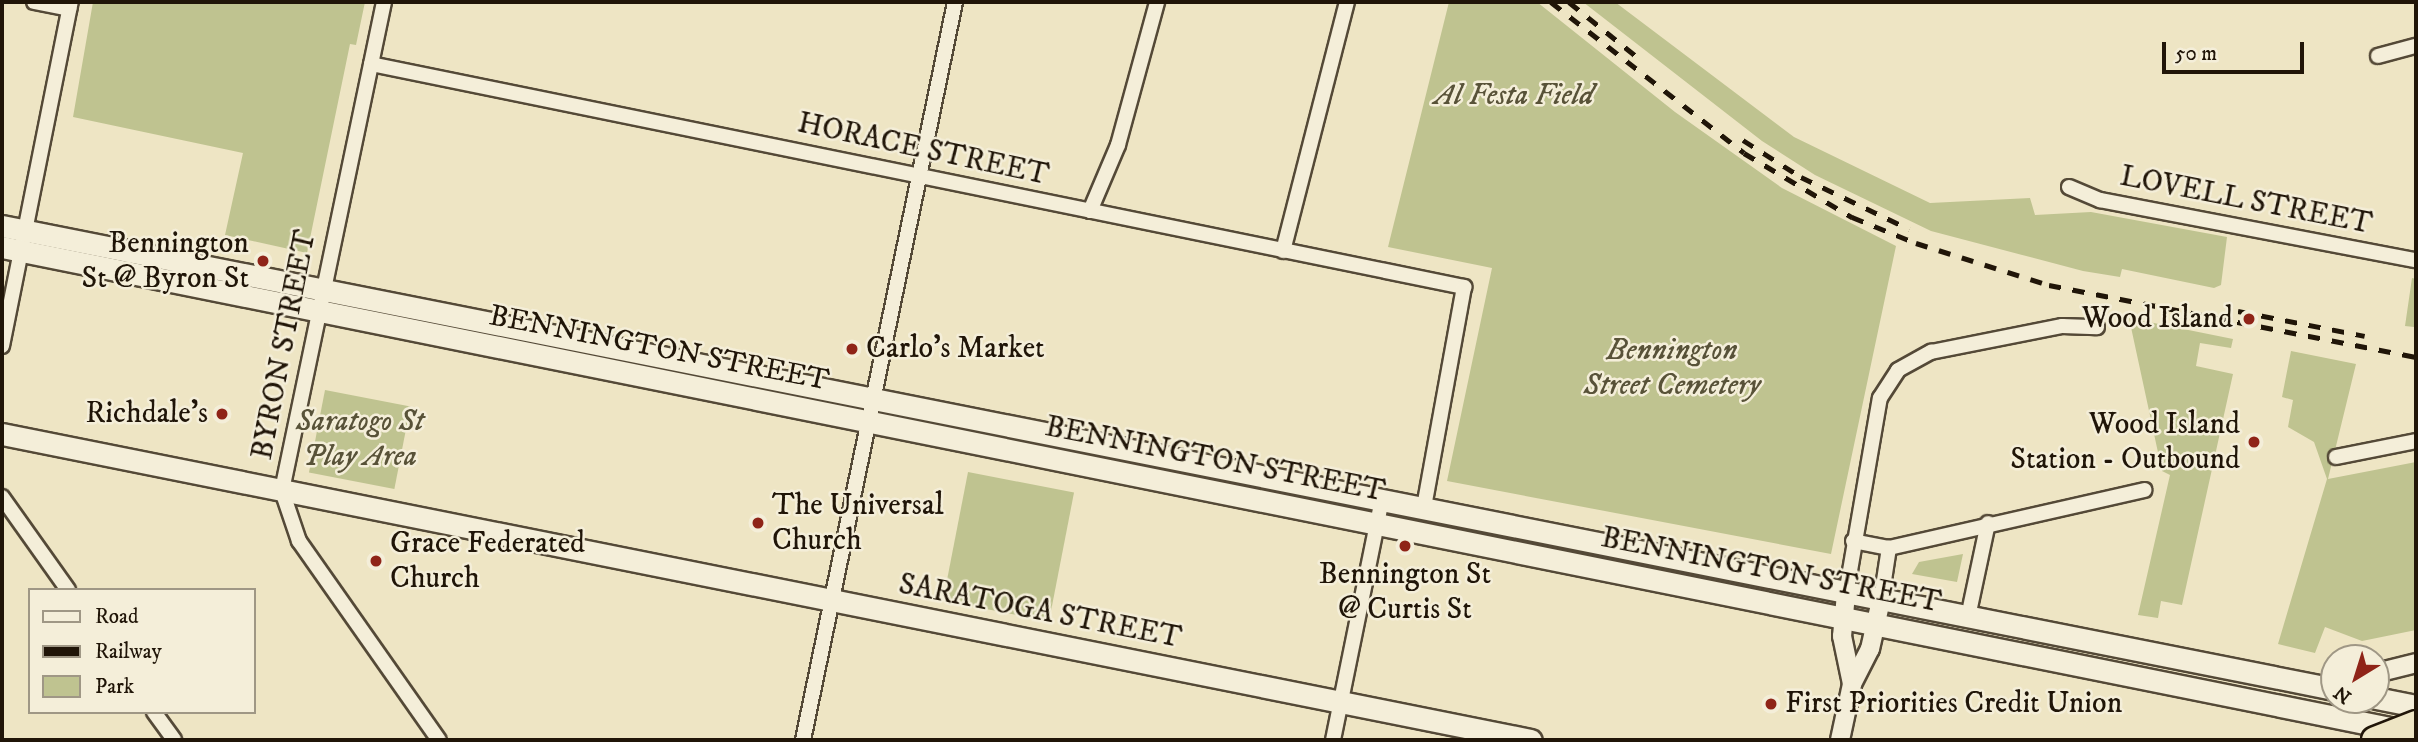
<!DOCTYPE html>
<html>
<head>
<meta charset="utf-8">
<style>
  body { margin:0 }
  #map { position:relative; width:2418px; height:742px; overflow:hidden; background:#eee5c4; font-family:"IM FELL DW Pica",serif }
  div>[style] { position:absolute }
  .green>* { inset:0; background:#bfc390; transform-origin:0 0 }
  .roads { filter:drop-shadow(2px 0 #544937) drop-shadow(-2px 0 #544937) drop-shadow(0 2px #544937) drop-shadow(0 -2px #544937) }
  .minor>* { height:14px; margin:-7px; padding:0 7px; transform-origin:7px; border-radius:7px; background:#f4eed9 }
  .tertiary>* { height:18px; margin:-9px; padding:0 9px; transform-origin:9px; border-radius:9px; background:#f4eed9 }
  .secondary>* { height:21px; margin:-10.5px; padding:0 10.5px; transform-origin:10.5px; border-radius:10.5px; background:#f4eed9 }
  .rail>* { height:5px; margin-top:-2.5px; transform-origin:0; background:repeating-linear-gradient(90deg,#201508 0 12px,transparent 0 24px) }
  .bridges { filter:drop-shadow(2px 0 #201508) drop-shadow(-2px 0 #201508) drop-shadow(0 2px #201508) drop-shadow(0 -2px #201508) }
  .motorway-bridge>* { height:26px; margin:-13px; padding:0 13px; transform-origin:13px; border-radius:13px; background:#eee5c4 }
  .dots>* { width:19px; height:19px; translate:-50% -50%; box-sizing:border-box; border:4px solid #f4eed9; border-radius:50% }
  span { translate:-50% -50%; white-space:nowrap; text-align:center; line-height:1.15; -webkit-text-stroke:5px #f4eed9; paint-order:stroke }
  .park-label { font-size:30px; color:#585238; font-style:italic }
  .street-label { font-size:30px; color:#201508 }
  .poi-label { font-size:30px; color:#201508 }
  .right { translate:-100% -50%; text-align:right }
  .left { translate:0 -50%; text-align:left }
  .frame { position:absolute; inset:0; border:4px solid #201508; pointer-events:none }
  .legend { position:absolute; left:28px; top:588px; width:228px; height:126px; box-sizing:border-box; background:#f4eed9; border:2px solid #9f9785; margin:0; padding:9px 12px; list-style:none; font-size:21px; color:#201508 }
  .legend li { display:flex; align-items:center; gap:14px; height:35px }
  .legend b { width:35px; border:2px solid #9f9785 }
  .north { position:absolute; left:2320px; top:644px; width:70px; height:70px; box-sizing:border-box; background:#f4eed9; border:2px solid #9f9785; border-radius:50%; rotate:218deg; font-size:19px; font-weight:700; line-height:28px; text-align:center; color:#201508 }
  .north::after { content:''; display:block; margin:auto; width:24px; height:32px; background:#8f2418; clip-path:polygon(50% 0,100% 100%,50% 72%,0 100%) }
  .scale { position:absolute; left:2162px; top:42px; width:142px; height:32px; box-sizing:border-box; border:4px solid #201508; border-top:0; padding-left:9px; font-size:21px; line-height:24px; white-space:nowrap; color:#201508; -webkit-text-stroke:5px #f4eed9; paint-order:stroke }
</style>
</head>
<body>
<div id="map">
  <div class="green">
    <i style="clip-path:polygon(93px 2px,365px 2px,356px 45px,350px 44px,307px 253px,225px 235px,243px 153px,73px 117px)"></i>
    <i style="clip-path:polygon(1449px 2px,1537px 2px,1675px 112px,1782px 188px,1896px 246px,1831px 554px,1447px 481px,1492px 268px,1388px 247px)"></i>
    <i style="clip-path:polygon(1583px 2px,1615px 2px,1794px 137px,1930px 203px,2030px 198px,2035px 215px,2091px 212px,2227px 237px,2221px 285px,2214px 288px,2122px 269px,2120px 277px,2083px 271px,1931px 231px,1815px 175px,1762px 141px)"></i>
    <i style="clip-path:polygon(2412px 278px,2416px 279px,2416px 337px,2414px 327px,2405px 326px)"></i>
    <i style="clip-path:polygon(2129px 318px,2233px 339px,2231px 348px,2200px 343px,2196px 366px,2233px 374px,2182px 605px,2161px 601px,2158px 618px,2138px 615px,2170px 475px,2162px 471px)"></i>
    <i style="clip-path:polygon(2291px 351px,2356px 364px,2328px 479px,2416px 462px,2416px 630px,2362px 641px,2325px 627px,2315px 653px,2278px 644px,2327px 479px,2314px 442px,2288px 427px,2293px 400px,2282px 397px)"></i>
    <i style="left:325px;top:390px;width:87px;height:84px;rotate:11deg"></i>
    <i style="left:968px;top:472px;width:108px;height:131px;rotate:11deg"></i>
    <i style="clip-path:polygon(1963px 554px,1957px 582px,1912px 574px,1919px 562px)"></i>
  </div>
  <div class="roads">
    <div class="minor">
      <i style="left:34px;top:2px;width:36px;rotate:11deg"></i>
      <i style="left:384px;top:2px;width:500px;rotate:101.8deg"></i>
      <i style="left:282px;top:491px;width:53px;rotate:71.2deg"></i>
      <i style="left:299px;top:541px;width:243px;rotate:54.9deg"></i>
      <i style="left:2378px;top:56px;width:39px;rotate:-15deg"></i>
      <i style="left:371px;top:64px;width:1116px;rotate:11.53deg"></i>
      <i style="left:1464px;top:287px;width:225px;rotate:100.3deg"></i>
      <i style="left:2069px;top:187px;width:34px;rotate:23deg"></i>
      <i style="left:2100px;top:200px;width:322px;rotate:10.8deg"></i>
      <i style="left:1090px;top:211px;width:72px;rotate:-67deg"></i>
      <i style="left:1118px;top:145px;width:148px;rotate:-74.7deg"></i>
      <i style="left:1283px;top:251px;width:257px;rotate:-75.6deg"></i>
      <i style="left:2px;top:346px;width:351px;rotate:-78.7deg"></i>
      <i style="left:2336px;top:457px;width:82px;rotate:-11.3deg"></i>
      <i style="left:2px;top:497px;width:114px;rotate:54.6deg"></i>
      <i style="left:1853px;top:541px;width:37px;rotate:11deg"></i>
      <i style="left:1889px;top:548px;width:262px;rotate:-12.8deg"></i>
      <i style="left:1846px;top:594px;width:199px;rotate:-80.2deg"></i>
      <i style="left:1880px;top:398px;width:33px;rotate:-57deg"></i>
      <i style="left:1898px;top:370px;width:38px;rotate:-29deg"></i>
      <i style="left:1931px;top:352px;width:134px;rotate:-11.2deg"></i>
      <i style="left:2062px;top:326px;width:35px;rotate:2deg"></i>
      <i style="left:1881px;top:600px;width:53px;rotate:-81.3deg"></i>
      <i style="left:1968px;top:617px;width:96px;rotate:-78deg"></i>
      <i style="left:154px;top:712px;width:34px;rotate:54deg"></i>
      <i style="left:803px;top:740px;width:753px;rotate:-78.36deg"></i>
      <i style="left:1333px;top:740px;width:245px;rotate:-78.5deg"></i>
    </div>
    <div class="tertiary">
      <i style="left:1846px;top:594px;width:42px;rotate:95.4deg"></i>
      <i style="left:1842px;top:636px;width:49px;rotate:78.2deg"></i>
      <i style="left:2376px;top:673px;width:41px;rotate:-14deg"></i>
      <i style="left:1840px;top:740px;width:57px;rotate:-77.9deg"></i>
      <i style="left:1852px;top:684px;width:39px;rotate:-63deg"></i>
      <i style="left:1870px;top:649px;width:50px;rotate:-77.3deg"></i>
    </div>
    <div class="secondary">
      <i style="left:2px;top:226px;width:2378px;rotate:11.23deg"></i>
      <i style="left:2px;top:247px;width:2450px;rotate:11.39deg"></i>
      <i style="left:2px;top:434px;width:1559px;rotate:11.32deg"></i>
      <i style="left:2376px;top:698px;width:41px;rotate:11.3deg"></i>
    </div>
  </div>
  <div class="rail">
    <i style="left:1551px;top:2px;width:245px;rotate:38deg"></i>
    <i style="left:1744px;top:153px;width:126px;rotate:30.7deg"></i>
    <i style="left:1852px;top:217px;width:69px;rotate:22.1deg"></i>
    <i style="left:1916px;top:243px;width:139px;rotate:17.5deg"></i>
    <i style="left:2049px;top:285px;width:374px;rotate:11.1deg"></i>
    <i style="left:1569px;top:2px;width:92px;rotate:38.9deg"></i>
    <i style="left:1743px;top:140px;width:69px;rotate:32.5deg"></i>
    <i style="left:1801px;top:177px;width:120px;rotate:25.7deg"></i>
    <i style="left:2238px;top:311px;width:129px;rotate:11.1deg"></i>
  </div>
  <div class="bridges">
    <div class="motorway-bridge">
      <i style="left:2375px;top:740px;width:44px;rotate:-21.3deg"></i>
    </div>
  </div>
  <div class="dots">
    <i style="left:263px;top:261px;background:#8f2418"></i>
    <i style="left:2249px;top:319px;background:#8f2418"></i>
    <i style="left:852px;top:349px;background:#8f2418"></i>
    <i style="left:222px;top:414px;background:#8f2418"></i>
    <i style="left:2254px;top:442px;background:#8f2418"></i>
    <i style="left:758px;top:523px;background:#8f2418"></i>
    <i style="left:1405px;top:546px;background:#8f2418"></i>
    <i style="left:376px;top:561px;background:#8f2418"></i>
    <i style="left:1771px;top:704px;background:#8f2418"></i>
  </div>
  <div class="park-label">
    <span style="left:1514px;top:96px">Al Festa Field</span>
    <span style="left:1672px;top:368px">Bennington<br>Street Cemetery</span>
    <span style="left:360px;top:439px">Saratogo St<br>Play Area</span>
  </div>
  <div class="street-label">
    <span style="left:923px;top:150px;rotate:12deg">HORACE STREET</span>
    <span style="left:2246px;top:201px;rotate:11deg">LOVELL STREET</span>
    <span style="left:285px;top:345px;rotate:-79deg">BYRON STREET</span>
    <span style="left:659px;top:349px;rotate:11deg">BENNINGTON STREET</span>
    <span style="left:1215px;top:460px;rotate:11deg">BENNINGTON STREET</span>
    <span style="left:1771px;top:571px;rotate:11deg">BENNINGTON STREET</span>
    <span style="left:1040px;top:612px;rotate:11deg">SARATOGA STREET</span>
  </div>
  <div class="poi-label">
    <span class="right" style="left:249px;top:261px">Bennington<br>St @ Byron St</span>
    <span class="right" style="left:2233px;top:319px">Wood Island</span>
    <span class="left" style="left:866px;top:349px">Carlo's Market</span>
    <span class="right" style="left:208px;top:414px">Richdale's</span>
    <span class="right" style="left:2240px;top:442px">Wood Island<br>Station - Outbound</span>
    <span class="left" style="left:772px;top:523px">The Universal<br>Church</span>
    <span class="left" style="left:390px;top:561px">Grace Federated<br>Church</span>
    <span style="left:1405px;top:592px">Bennington St<br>@ Curtis St</span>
    <span class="left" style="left:1785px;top:704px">First Priorities Credit Union</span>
  </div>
  <div class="frame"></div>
  <ul class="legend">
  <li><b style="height:9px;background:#f4eed9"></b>Road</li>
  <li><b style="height:9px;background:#201508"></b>Railway</li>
  <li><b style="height:19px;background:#bfc390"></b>Park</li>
  </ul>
  <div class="north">N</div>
  <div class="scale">50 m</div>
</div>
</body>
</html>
